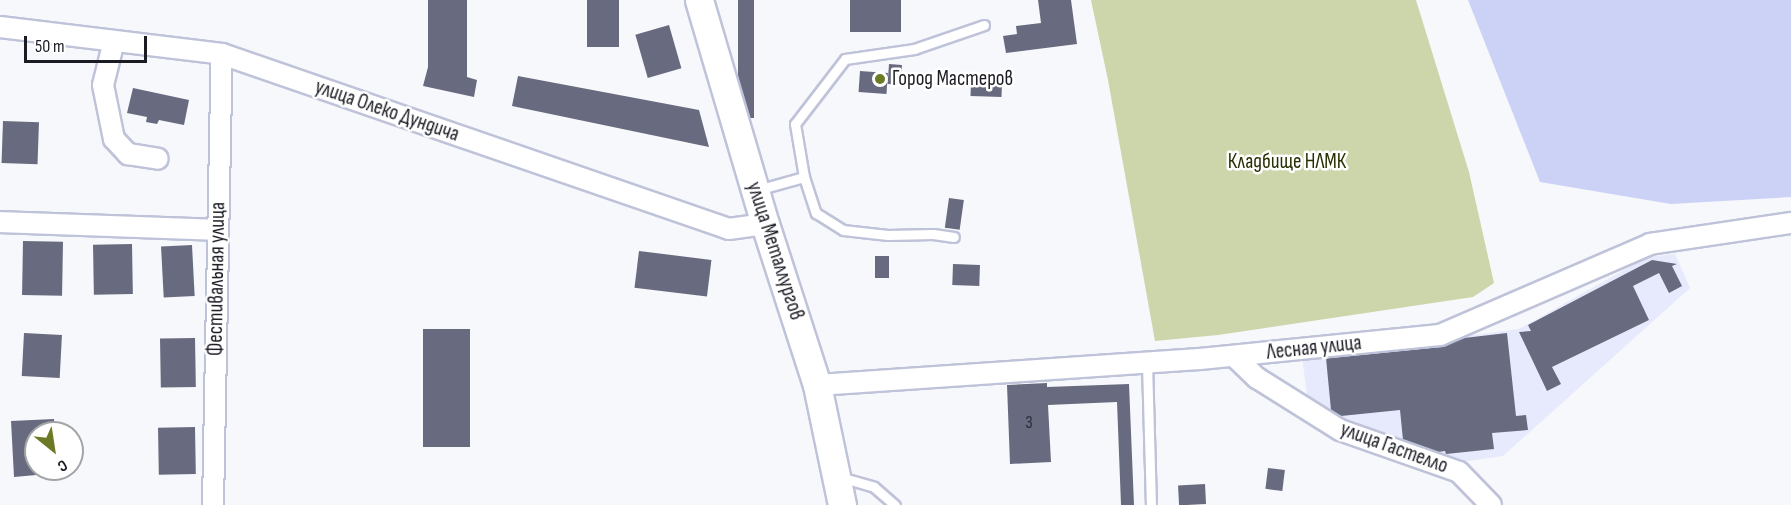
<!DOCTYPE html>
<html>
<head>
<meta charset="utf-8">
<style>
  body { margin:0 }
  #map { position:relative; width:1791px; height:505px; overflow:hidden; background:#f7f8fc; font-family:"Sofia Sans Condensed",sans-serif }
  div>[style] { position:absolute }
  .built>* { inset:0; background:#e7eafc }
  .green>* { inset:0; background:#cdd5aa }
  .water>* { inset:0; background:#ccd2f5 }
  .building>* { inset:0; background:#686b7f; transform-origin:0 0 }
  .roads { filter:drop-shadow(2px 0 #bfc3d9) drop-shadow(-2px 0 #bfc3d9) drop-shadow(0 2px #bfc3d9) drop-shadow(0 -2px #bfc3d9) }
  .lane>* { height:9px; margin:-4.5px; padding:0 4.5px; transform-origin:4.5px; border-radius:4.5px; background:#fff }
  .street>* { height:20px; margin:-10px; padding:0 10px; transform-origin:10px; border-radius:10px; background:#fff }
  .secondary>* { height:27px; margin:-13.5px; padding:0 13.5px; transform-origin:13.5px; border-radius:13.5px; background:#fff }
  .dots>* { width:16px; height:16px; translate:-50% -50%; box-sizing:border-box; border:3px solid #fff; border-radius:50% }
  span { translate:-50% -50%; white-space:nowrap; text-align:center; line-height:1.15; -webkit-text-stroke:5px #fff; paint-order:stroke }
  .number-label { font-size:18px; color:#2e2f3a }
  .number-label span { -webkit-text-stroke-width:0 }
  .poi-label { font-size:21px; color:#1a1b23 }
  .left { translate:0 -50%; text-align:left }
  .street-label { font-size:21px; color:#1a1b23 }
  .park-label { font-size:21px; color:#292f00 }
  .north { position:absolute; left:24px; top:421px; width:60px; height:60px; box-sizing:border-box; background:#fff; border:2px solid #a3a4a7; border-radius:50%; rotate:150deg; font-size:16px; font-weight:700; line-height:24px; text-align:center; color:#1a1b23 }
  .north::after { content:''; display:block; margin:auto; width:21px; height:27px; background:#6e7925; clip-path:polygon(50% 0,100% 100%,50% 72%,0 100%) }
  .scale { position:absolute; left:24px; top:36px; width:123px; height:27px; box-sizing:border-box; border:3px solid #1a1b23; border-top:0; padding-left:8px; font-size:18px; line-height:21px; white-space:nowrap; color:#1a1b23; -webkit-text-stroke:4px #fff; paint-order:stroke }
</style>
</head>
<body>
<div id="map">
  <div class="built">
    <i style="clip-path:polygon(1675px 254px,1690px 288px,1503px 456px,1448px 464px,1334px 422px,1308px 402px,1302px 357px,1519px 329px,1647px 257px)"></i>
  </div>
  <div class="green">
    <i style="clip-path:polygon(1091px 0,1416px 0,1469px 172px,1494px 283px,1473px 297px,1218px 335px,1155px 341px,1108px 80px)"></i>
  </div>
  <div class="water">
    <i style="clip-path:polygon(1468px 0,1791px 0,1791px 197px,1671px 204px,1540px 182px)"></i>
  </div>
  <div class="building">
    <i style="clip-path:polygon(428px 0,467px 0,467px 77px,477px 80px,474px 97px,423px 86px,428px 67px)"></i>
    <i style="left:587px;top:0;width:32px;height:47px"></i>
    <i style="left:738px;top:0;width:16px;height:118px"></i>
    <i style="left:850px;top:0;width:51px;height:32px"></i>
    <i style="clip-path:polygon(1038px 0,1071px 0,1077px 44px,1006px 53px,1003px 36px,1017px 34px,1016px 26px,1041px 23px)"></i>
    <i style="left:669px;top:25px;width:45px;height:35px;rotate:74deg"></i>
    <i style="left:889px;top:64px;width:13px;height:20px;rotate:4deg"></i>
    <i style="left:860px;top:71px;width:28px;height:21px;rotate:4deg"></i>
    <i style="clip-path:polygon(518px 76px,699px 110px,709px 147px,512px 106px)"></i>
    <i style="left:971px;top:82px;width:31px;height:14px;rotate:2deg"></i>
    <i style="clip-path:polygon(133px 88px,189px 100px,184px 125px,159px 120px,157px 124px,146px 122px,147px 117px,127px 113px)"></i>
    <i style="left:3px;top:121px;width:36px;height:42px;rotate:2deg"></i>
    <i style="left:949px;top:198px;width:15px;height:30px;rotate:8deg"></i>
    <i style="left:23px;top:241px;width:40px;height:54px;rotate:1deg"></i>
    <i style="left:132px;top:244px;width:50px;height:39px;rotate:89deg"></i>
    <i style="left:192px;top:245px;width:51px;height:31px;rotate:87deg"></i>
    <i style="left:639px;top:251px;width:73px;height:37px;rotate:7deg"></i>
    <i style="left:875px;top:256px;width:14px;height:22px"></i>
    <i style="clip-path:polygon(1652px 260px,1677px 264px,1672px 266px,1682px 286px,1669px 293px,1659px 273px,1633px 286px,1649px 320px,1552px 367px,1561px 384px,1547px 391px,1519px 332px,1531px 331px,1528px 325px)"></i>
    <i style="left:953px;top:264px;width:27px;height:21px;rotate:2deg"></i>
    <i style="left:470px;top:329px;width:118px;height:47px;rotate:90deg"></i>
    <i style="left:24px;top:333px;width:38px;height:43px;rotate:3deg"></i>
    <i style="clip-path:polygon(1507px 333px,1516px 416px,1526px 415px,1528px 430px,1492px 433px,1494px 449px,1446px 454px,1445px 451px,1438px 452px,1403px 440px,1400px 410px,1341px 416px,1331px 410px,1326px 358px,1441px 347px,1464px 338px)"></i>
    <i style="left:195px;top:338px;width:49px;height:35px;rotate:89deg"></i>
    <i style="clip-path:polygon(1047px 383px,1047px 387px,1129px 384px,1134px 505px,1121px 505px,1117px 402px,1048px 405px,1051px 462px,1010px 464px,1007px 385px)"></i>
    <i style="clip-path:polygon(54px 419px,55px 433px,36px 433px,36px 475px,14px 477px,11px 421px)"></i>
    <i style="left:195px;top:427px;width:47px;height:37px;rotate:89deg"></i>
    <i style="left:1268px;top:468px;width:17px;height:21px;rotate:7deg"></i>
    <i style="left:1205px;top:484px;width:20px;height:27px;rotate:87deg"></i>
  </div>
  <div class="roads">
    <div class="lane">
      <i style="left:804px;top:177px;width:38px;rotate:72deg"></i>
      <i style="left:816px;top:213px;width:32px;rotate:32deg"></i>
      <i style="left:843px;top:230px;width:45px;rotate:6.3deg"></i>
      <i style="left:888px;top:235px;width:45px;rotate:-1.3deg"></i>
      <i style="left:933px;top:234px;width:21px;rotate:8deg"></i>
      <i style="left:757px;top:190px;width:49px;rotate:-15.5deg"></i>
      <i style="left:804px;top:177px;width:54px;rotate:-99.6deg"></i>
      <i style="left:795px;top:124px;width:82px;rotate:-52.4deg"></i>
      <i style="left:845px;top:59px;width:70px;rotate:-8.2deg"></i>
      <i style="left:914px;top:49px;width:74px;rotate:-18.9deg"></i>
      <i style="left:1147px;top:363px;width:142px;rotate:88.4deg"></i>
      <i style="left:840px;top:477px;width:35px;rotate:16deg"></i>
      <i style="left:874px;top:487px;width:28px;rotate:41deg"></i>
    </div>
    <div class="street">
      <i style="left:0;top:27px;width:224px;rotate:6.9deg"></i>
      <i style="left:222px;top:54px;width:536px;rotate:19.04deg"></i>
      <i style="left:729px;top:229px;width:36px;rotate:-8deg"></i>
      <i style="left:114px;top:41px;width:45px;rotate:104deg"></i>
      <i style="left:103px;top:85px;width:55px;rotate:78.5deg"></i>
      <i style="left:114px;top:139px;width:21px;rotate:47deg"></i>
      <i style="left:128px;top:154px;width:30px;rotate:9deg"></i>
      <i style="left:0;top:222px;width:218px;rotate:2.1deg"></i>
      <i style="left:1234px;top:356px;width:32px;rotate:44deg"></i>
      <i style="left:1257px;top:378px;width:98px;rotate:32.1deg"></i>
      <i style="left:1340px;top:430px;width:126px;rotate:19.4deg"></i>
      <i style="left:1459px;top:472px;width:46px;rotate:45.9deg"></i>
      <i style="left:817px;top:385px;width:384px;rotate:-3.9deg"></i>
      <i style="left:1200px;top:359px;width:241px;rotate:-5.7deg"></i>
      <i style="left:1440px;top:335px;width:229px;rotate:-23.4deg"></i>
      <i style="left:1650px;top:244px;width:143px;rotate:-8.5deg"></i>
      <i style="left:213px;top:505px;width:451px;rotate:-88.9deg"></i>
    </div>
    <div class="secondary">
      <i style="left:699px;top:0;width:234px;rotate:73.6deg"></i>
      <i style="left:765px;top:224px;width:169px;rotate:72.1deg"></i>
      <i style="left:817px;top:385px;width:123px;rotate:78.2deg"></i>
    </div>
  </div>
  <div class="dots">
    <i style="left:880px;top:79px;background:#6e7925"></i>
  </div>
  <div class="number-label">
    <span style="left:1029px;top:423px">3</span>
  </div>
  <div class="poi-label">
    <span class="left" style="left:892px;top:79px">Город Мастеров</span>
  </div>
  <div class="street-label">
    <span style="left:387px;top:111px;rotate:19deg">улица Олеко Дундича</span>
    <span style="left:775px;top:251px;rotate:72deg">улица Металлургов</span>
    <span style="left:217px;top:279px;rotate:-89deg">Фестивальная улица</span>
    <span style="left:1314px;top:348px;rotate:-6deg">Лесная улица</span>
    <span style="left:1394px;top:448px;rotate:20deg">улица Гастелло</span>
  </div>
  <div class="park-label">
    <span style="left:1287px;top:162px">Кладбище НЛМК</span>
  </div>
  <div class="north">С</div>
  <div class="scale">50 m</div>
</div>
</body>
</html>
